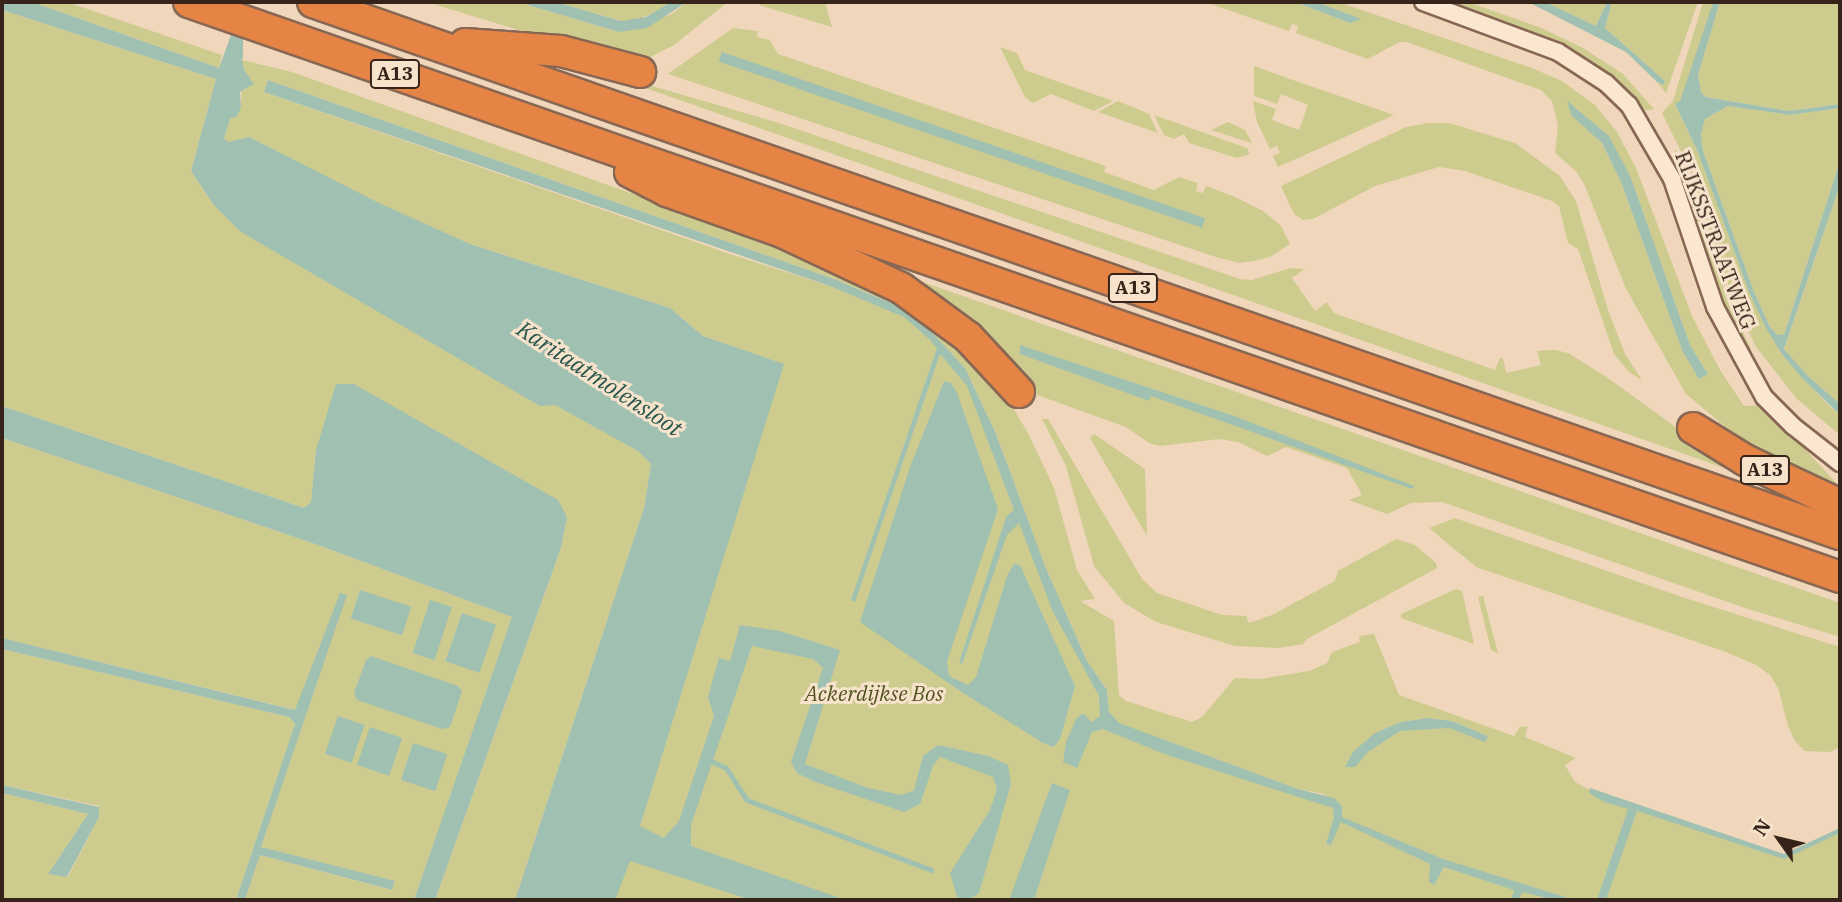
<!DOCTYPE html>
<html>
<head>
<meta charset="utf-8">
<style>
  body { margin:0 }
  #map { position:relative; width:1842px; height:902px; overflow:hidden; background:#f0d7bb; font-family:"IBM Plex Serif",serif }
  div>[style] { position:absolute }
  .green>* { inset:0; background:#cecb8f }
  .water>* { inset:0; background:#a0c1b1; transform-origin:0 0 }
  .pier>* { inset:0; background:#f0d7bb; transform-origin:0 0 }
  .stream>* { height:5px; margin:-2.5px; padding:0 2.5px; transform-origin:2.5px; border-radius:2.5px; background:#a0c1b1 }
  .roads { filter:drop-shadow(2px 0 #886754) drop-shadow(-2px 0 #886754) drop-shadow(0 2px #886754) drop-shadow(0 -2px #886754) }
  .street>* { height:16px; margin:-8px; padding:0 8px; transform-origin:8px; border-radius:8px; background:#fbe6cf }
  .highway>* { height:30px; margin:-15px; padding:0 15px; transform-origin:15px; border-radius:15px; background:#e68445 }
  span { translate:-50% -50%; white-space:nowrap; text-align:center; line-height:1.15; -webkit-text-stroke:6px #f7e3cb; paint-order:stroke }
  .shield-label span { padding:2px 5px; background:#f7e3cb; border:2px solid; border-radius:5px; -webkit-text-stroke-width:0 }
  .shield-label { font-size:19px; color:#36231a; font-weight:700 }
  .street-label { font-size:21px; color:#36231a }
  .park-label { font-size:21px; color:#505420; font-style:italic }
  .water-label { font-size:23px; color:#28574c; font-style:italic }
  .frame { position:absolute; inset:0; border:4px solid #36231a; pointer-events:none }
  .north { position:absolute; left:1744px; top:804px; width:70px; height:70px; -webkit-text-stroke:5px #f7e3cb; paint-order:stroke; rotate:304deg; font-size:19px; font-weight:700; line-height:28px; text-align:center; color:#36231a }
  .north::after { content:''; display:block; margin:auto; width:24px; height:32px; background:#36231a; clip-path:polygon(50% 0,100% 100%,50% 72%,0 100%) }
</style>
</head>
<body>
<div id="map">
  <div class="green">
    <i style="clip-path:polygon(32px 2px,67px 2px,222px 55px,219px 68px)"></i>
    <i style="clip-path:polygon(427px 2px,518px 2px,619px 32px,672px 14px,687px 2px,728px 2px,674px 45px,643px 61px,597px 54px)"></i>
    <i style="clip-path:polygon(556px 2px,671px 2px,662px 10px,635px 20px,621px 21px)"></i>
    <i style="clip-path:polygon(762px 2px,825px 2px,832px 27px,759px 5px)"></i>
    <i style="clip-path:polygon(evenodd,1205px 2px,1295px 2px,1350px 23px,1359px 19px,1316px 2px,1338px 2px,1532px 68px,1562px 81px,1595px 105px,1617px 132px,1636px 168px,1692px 316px,1720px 370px,1744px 406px,1764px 405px,1840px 487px,1840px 494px,1735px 435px,1686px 394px,1626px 289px,1585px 186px,1576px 171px,1555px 153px,1558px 125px,1552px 101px,1541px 90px,1407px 42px,1399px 42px,1368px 59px,1296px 33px,1298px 26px,1292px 24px,1289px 31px,1205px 2px,1602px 143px,1631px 178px,1690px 345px,1708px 374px,1682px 350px,1621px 182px,1602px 143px)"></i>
    <i style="clip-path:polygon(1449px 2px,1468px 2px,1539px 27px,1583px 48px,1623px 74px,1654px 109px,1644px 111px,1612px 77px,1562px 44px)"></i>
    <i style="clip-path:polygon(1545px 2px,1607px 2px,1596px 26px)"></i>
    <i style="clip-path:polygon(1612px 2px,1698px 2px,1666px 93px,1657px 82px,1662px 85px,1665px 81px,1605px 28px)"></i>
    <i style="clip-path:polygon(1703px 2px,1713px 2px,1680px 102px,1675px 104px,1698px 152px,1749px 292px,1781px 353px,1826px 403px,1840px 415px,1840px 435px,1797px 399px,1756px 347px,1733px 300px,1692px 174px,1662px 113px,1673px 101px)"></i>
    <i style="clip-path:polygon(1720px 2px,1840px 2px,1840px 104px,1789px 111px,1707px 97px,1701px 92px,1698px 75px)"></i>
    <i style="clip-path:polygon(2px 10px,216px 79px,191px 171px,213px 204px,638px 451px,651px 464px,644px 508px,515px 900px,435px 900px,561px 548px,567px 517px,354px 384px,316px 450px,311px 503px,304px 508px,2px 406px)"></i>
    <i style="clip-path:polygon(733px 28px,758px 31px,757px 37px,770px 40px,778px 54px,1106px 166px,1104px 172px,1154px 190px,1179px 177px,1198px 183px,1196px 191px,1203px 193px,1206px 186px,1235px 197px,1263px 211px,1281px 226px,1290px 244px,1270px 257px,1254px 261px,1239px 263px,1219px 258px,668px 74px)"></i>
    <i style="clip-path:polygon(1000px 47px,1017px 53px,1025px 70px,1113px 101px,1094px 111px,1051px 94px,1033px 103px,1025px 97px)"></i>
    <i style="clip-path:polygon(evenodd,242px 60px,292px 72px,840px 268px,924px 312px,1002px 389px,1028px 433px,1054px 488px,1077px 570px,1095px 599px,1080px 601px,1114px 621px,1119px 695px,1126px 701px,1192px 722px,1202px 717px,1235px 678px,1260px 679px,1309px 671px,1327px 663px,1332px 652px,1360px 642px,1359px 636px,1374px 634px,1399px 695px,1514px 736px,1520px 727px,1528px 726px,1525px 737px,1576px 758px,1565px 765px,1575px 782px,1590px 790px,1784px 856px,1840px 831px,1840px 900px,586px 900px,775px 361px,703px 336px,670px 308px,470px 244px,229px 142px,224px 139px,230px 119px,241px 107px,242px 60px,268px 80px,834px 279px,898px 306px,923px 323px,965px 368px,996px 434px,1045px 566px,1087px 661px,1107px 690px,1109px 712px,1119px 724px,1298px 789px,1324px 794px,1325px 800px,1119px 730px,1106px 717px,1103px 692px,1085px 663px,977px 403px,959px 369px,913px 321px,829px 283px,827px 285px,733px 255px,264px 92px,268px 80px,242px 60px,1428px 718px,1452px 721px,1488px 736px,1431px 722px,1375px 733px,1401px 722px,1428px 718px)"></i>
    <i style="clip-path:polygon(580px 65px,776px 122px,1240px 279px,1252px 280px,1291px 268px,1305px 269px,1292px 278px,1315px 311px,1327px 302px,1334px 313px,1495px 370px,1500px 358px,1503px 358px,1506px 373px,1541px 365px,1537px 351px,1555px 350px,1568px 353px,1605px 376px,1688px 436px,1778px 487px)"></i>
    <i style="clip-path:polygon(1254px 66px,1293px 80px,1394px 115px,1278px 167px,1273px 156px,1280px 153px,1277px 146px,1270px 149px,1257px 122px,1253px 101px,1276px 109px,1272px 120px,1299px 130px,1308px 105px,1281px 94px,1277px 104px,1254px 96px)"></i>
    <i style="clip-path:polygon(1118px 101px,1149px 114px,1158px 133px,1098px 112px)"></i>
    <i style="clip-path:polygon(1728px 106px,1790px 115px,1840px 108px,1840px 161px,1784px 335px,1776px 334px,1769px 325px,1754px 292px,1703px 151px,1701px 135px,1705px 119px)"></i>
    <i style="clip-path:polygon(1154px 115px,1247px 148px,1250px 154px,1237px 158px,1189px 143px,1184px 134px,1174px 139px,1164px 135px)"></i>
    <i style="clip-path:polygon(1228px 122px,1245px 130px,1252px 143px,1211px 130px)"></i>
    <i style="clip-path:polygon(1428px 123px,1449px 123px,1515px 143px,1560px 176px,1576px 201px,1608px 310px,1625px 354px,1642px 380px,1629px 372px,1614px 354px,1578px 249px,1568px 243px,1559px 206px,1552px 201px,1465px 171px,1439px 167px,1375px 186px,1313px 219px,1303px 220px,1294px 214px,1281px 186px,1406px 127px)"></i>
    <i style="clip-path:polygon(1676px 149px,1728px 301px,1751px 349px,1746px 352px,1723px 304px,1672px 160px)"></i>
    <i style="clip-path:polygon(1840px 185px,1840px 404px,1808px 376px,1784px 350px)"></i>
    <i style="clip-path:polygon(897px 273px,1840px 603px,1840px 637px,1742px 607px,1442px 502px,1411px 503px,1387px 514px,1349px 500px,1362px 495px,1347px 468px,1286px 447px,1267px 456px,1238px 442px,1219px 439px,1160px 446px,1149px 443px,1126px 427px,1037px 395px)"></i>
    <i style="clip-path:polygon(1042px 419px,1048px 419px,1142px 579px,1157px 593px,1222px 615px,1246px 616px,1249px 623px,1272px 615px,1335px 581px,1338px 571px,1396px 539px,1415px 545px,1436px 563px,1437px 568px,1307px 639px,1303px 644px,1279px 648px,1235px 646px,1156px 622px,1124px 603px,1094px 566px,1066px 466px)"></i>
    <i style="clip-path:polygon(1094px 434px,1145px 469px,1147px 536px,1090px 438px)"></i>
    <i style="clip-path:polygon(2px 438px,318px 545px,513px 617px,414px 900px,245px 900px,260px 855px,391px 890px,395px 882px,261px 847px,346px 595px,296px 710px,2px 638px)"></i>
    <i style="clip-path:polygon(1455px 518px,1682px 597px,1840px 647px,1840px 747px,1830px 752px,1805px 751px,1795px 741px,1788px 726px,1778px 688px,1770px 675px,1756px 665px,1726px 652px,1476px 567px,1429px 528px)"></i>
    <i style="clip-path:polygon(1456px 589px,1462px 591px,1474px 644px,1401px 618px,1401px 614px)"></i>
    <i style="clip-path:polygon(1483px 596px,1498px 653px,1491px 650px,1478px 597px)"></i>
    <i style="clip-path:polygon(2px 649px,289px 717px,295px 724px,237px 897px,241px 900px,2px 900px,2px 793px,88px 814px,48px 874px,68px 877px,99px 817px,99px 806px,2px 785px)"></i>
  </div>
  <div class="water">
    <i style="clip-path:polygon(2px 2px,32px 2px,219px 68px,243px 2px,261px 2px,242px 60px,244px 70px,254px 84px,240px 92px,241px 107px,237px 116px,230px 119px,224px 139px,229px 142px,249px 137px,379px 203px,470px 244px,670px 308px,703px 336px,784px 364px,640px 826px,664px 838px,679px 821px,714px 716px,708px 697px,719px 658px,730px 661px,740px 625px,780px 631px,840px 650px,805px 764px,868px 788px,902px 795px,914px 790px,923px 756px,938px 745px,988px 756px,1008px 765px,1011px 784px,979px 893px,969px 900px,958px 900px,950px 873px,990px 810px,997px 789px,993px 777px,940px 757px,933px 766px,920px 804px,904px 812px,815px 782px,797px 773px,791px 762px,823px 668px,813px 659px,752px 646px,691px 825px,691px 846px,846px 900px,751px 900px,630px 861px,615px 900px,515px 900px,644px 508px,651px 464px,638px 451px,555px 405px,540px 406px,241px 232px,213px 204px,191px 171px,216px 79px,2px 10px)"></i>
    <i style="clip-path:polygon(518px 2px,556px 2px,621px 21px,646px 17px,671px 2px,687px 2px,647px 28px,619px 32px)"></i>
    <i style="clip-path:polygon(1295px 2px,1316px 2px,1361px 19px,1350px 23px)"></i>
    <i style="clip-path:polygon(1528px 2px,1545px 2px,1596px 26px,1607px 2px,1612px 2px,1605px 28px,1665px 81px,1663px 85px,1657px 82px,1626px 52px)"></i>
    <i style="clip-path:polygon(1713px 2px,1720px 2px,1698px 75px,1701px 92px,1706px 97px,1789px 111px,1840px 104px,1840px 108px,1790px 115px,1728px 106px,1705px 119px,1701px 135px,1703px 151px,1754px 292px,1769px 325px,1776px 334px,1784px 335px,1840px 161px,1840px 185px,1784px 349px,1808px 376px,1840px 404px,1840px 415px,1803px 379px,1781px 353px,1765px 326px,1749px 292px,1698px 152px,1675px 104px,1680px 101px)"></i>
    <i style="left:722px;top:52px;width:511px;height:10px;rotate:19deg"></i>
    <i style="clip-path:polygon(268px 80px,834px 279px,898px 306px,923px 323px,965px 368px,996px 434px,1045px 566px,1087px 661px,1107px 690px,1109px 712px,1119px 723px,1298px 789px,1334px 798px,1342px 806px,1342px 817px,1443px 859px,1575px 900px,1554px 900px,1522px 892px,1519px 900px,1511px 900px,1514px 890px,1444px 867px,1434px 885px,1429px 882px,1430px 864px,1341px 822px,1331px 845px,1326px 844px,1334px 817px,1333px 808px,1167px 755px,1103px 729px,1092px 732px,1077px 768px,1063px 762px,1066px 742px,1076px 719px,1083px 713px,1092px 722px,1100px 716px,1099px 696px,1053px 612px,1019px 523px,1007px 535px,962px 664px,959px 663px,1006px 517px,1014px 510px,967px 386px,940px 354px,855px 602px,851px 600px,937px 348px,929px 339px,904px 317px,830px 286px,264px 92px)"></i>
    <i style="clip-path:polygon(1567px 101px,1609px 136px,1631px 178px,1690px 345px,1708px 374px,1699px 379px,1682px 350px,1621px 182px,1602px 143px,1572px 116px)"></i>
    <i style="clip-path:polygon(1020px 345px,1237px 417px,1414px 486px,1412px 489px,1151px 396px,1149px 401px,1020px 354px)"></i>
    <i style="clip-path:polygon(944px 381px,951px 383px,957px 393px,998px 509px,947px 661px,949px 676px,968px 685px,976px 677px,1007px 576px,1014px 564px,1020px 565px,1075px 686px,1060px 739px,1054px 747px,1043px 743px,960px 691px,860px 622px,910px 467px)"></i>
    <i style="clip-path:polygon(336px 384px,354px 384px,558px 500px,567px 517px,561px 548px,435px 900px,414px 900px,512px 617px,318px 545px,2px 438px,2px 406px,304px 508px,311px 502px,316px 450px)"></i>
    <i style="left:360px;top:590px;width:54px;height:30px;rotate:18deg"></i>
    <i style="clip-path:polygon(340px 593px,347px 595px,261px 847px,395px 881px,392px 890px,260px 855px,245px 900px,237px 897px,295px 724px,289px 717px,2px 649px,2px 638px,295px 710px)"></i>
    <i style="left:430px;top:600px;width:23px;height:56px;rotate:18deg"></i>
    <i style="left:462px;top:613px;width:36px;height:51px;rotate:19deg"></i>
    <i style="clip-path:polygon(371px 656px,458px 686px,462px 691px,450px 727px,442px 729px,357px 700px,354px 693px,366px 660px)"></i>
    <i style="left:338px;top:716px;width:28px;height:40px;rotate:19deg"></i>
    <i style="clip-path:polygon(1428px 718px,1452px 721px,1488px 736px,1485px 742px,1449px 728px,1400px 731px,1368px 752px,1355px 767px,1345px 767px,1353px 752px,1375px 733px,1401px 722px)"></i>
    <i style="left:370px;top:727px;width:34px;height:40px;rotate:19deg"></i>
    <i style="left:413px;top:743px;width:36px;height:39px;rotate:18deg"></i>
    <i style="clip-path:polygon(1052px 783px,1070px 790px,1034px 900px,1009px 900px)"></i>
    <i style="clip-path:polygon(2px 785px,99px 807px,99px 817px,67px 877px,48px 874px,88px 814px,2px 793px)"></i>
    <i style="clip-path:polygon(1590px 788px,1784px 854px,1840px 828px,1840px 833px,1784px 859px,1637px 811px,1606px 900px,1597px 900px,1628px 809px,1604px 802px,1589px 793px)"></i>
  </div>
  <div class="pier">
    <i style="left:243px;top:2px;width:19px;height:53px"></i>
  </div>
  <div class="stream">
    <i style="left:709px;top:760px;width:19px;rotate:25deg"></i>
    <i style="left:726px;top:768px;width:38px;rotate:57deg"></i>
    <i style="left:747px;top:800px;width:197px;rotate:20.8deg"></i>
  </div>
  <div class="roads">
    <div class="street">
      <i style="left:1423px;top:2px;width:144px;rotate:20.3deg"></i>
      <i style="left:1558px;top:52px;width:57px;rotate:32.9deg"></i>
      <i style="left:1606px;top:83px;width:32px;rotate:44deg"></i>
      <i style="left:1629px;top:105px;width:86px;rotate:59.8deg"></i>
      <i style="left:1672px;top:179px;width:135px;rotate:71.4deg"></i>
      <i style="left:1715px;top:307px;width:102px;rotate:61.4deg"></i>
      <i style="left:1764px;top:397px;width:41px;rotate:45deg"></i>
      <i style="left:1793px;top:426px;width:60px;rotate:38.2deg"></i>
    </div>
    <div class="highway">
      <i style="left:189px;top:2px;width:1748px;rotate:19.2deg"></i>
      <i style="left:313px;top:2px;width:1617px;rotate:19.21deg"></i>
      <i style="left:465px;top:44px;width:96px;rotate:4.2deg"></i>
      <i style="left:561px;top:51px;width:82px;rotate:14.9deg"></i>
      <i style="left:630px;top:172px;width:42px;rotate:27.2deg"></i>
      <i style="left:667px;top:191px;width:122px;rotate:19.6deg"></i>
      <i style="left:782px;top:232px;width:132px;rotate:25.2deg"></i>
      <i style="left:901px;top:288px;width:83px;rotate:36.2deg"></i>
      <i style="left:968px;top:337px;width:75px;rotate:47.2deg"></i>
      <i style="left:1693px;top:428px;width:61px;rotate:31.6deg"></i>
      <i style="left:1745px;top:460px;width:105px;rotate:25.3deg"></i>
    </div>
  </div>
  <div class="shield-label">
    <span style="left:395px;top:74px">A13</span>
    <span style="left:1133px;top:288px">A13</span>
    <span style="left:1765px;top:470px">A13</span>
  </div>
  <div class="street-label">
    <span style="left:1716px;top:240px;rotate:69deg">RIJKSSTRAATWEG</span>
  </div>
  <div class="park-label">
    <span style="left:874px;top:693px">Ackerdijkse Bos</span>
  </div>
  <div class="water-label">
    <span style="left:600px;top:378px;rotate:33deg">Karitaatmolensloot</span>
  </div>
  <div class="frame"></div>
  <div class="north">N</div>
</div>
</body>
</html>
